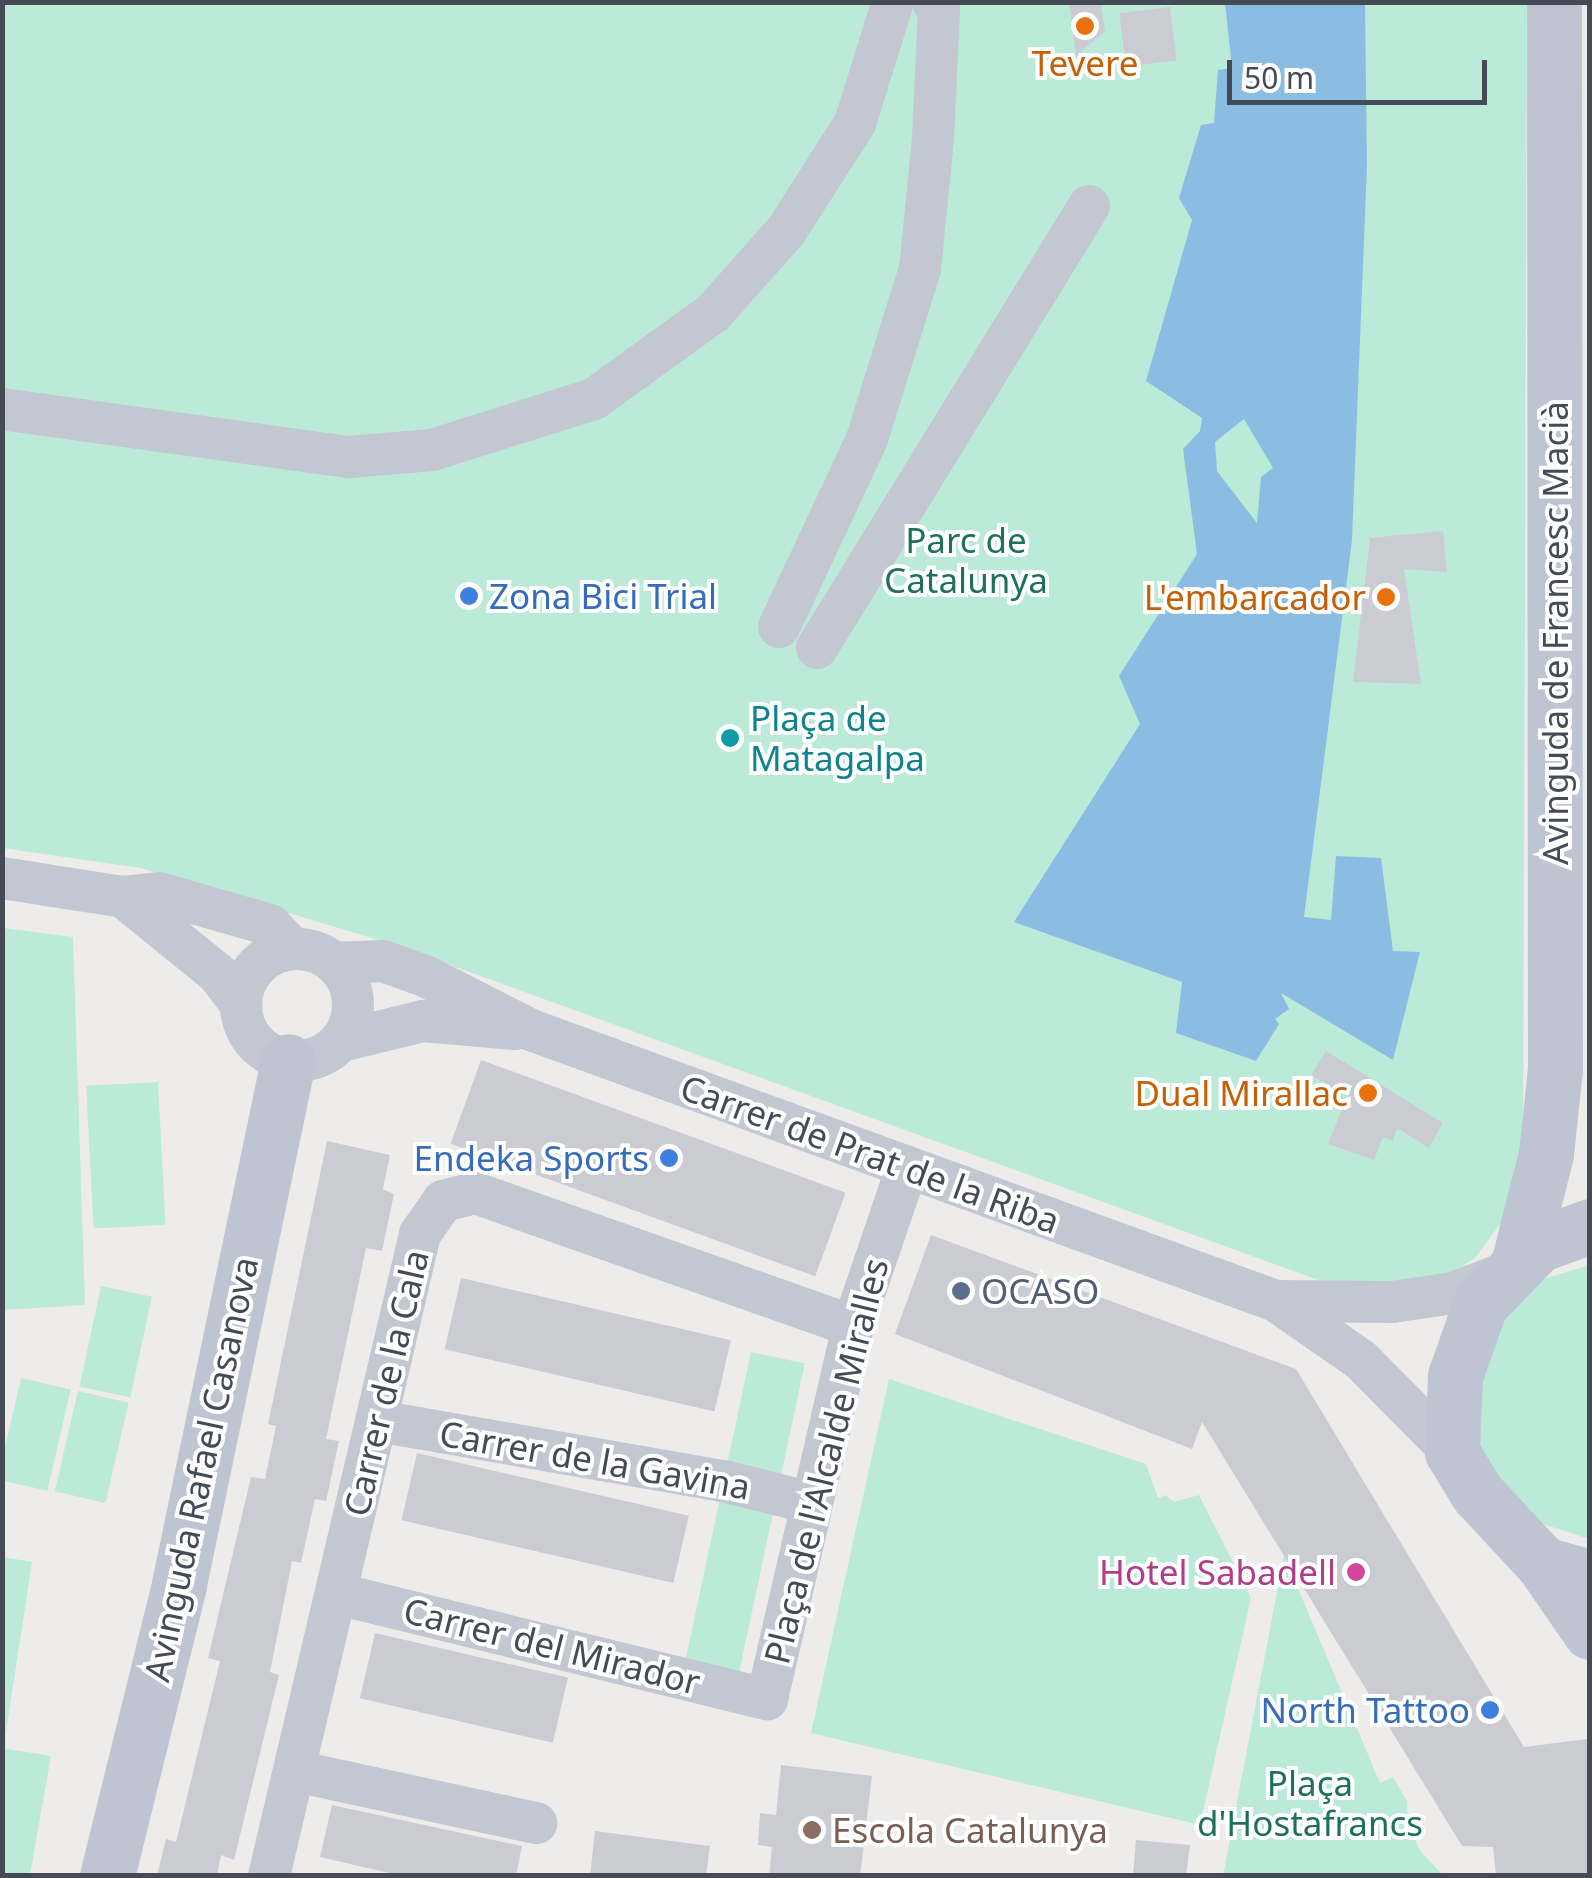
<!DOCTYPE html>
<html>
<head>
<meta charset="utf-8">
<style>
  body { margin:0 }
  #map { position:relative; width:1592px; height:1878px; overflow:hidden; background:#eeeceb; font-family:"Noto Sans",sans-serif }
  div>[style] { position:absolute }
  .green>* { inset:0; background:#bbead8; transform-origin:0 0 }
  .water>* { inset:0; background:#8bbde3 }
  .building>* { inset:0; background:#cbccd3; transform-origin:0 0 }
  .street>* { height:42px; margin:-21px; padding:0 21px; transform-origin:21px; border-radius:21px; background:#c2c7d2 }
  .street>.ring { margin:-21px; padding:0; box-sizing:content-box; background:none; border:42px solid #c2c7d2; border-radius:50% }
  .secondary>* { height:55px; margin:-27.5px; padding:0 27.5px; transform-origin:27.5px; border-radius:27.5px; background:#bfc4d3 }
  .dots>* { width:28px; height:28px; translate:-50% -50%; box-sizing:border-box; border:5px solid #fff; border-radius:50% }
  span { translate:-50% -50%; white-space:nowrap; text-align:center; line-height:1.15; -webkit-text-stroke:8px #fff; paint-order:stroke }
  .food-label { font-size:35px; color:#c56008 }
  .right { translate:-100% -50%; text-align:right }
  .park-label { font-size:35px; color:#1d715a }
  .shop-label { font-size:35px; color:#366cbe }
  .left { translate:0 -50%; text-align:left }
  .street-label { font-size:35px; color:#454a57 }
  .culture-label { font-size:35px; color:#0d838f }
  .service-label { font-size:35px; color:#4e5e75 }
  .hotel-label { font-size:35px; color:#b23c85 }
  .education-label { font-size:35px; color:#785e54 }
  .frame { position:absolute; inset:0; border:5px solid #454a57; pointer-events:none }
  .scale { position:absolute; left:1227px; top:60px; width:260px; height:45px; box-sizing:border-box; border:5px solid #454a57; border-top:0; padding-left:12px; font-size:30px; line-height:35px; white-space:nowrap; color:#454a57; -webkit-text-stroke:8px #fff; paint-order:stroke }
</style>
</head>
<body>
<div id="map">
  <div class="green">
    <i style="clip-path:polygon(3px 3px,1527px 3px,1523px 1156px,1506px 1216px,1475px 1258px,1433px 1286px,1321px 1281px,395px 945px,140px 868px,3px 848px)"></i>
    <i style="clip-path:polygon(3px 928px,73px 937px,85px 1305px,3px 1310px)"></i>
    <i style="left:158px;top:1082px;width:143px;height:72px;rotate:87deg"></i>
    <i style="clip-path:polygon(1589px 1265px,1589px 1539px,1540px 1523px,1511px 1500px,1475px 1437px,1470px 1401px,1489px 1331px,1541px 1280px)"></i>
    <i style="left:101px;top:1286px;width:52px;height:103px;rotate:12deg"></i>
    <i style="left:751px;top:1352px;width:55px;height:323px;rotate:12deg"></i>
    <i style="left:21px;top:1378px;width:51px;height:104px;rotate:13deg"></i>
    <i style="clip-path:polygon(889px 1379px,1146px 1464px,1158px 1498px,1166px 1495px,1174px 1502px,1199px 1495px,1251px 1598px,1200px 1825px,811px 1733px)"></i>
    <i style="left:78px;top:1391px;width:52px;height:103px;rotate:13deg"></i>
    <i style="clip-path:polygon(1284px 1555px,1380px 1783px,1393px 1777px,1407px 1801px,1408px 1826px,1421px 1852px,1443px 1875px,1223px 1876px)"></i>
    <i style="clip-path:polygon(3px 1557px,32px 1562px,4px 1745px,2px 1745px)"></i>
    <i style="clip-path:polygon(2px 1748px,51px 1756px,30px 1875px,3px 1875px)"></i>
  </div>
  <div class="water">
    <i style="clip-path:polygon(evenodd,1225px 3px,1365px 3px,1367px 165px,1352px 540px,1304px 917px,1331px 920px,1336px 856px,1381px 858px,1393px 951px,1420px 952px,1393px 1060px,1281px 993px,1289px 1009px,1275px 1019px,1279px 1024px,1256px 1061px,1176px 1033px,1182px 982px,1014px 922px,1140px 724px,1119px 676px,1197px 554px,1183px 449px,1200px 431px,1202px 418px,1146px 381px,1192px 220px,1179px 198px,1201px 125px,1214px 123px,1218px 70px,1232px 68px,1225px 3px,1244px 419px,1273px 468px,1261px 477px,1257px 523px,1217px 471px,1215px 442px,1244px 419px)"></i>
  </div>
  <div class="building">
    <i style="clip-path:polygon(1069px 2px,1100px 2px,1105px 31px,1076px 56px)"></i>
    <i style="left:1170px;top:7px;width:54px;height:51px;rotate:83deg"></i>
    <i style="clip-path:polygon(1443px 531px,1447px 572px,1404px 569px,1421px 684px,1353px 682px,1370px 538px)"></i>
    <i style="clip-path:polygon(1326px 1051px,1443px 1123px,1429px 1148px,1397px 1128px,1393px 1141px,1383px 1137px,1374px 1160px,1328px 1144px,1347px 1097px,1311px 1075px)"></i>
    <i style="left:481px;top:1060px;width:388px;height:89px;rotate:20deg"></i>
    <i style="clip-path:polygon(327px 1141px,390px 1155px,383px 1189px,394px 1194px,382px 1251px,366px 1248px,326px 1439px,339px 1441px,326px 1501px,315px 1499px,301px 1563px,292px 1561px,270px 1672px,279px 1675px,234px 1860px,221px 1855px,217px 1876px,157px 1876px,166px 1839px,176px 1842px,220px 1661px,208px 1658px,251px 1477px,265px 1479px,276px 1426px,268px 1424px)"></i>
    <i style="clip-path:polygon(931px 1235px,1296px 1369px,1524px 1747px,1587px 1739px,1590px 1876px,1496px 1876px,1493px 1847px,1462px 1846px,1202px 1422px,1192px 1449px,895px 1334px)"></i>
    <i style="left:461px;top:1278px;width:277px;height:73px;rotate:13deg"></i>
    <i style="left:417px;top:1453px;width:279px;height:69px;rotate:13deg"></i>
    <i style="left:375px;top:1633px;width:198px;height:67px;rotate:13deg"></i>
    <i style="clip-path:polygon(781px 1765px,872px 1776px,860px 1876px,769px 1876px,772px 1847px,758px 1845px,760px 1813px,776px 1815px)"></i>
    <i style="clip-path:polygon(332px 1805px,522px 1846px,516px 1876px,402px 1876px,320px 1857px)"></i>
    <i style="clip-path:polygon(595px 1831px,710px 1846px,706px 1876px,590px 1876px)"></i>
    <i style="clip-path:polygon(1136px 1840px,1190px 1845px,1186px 1876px,1133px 1876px)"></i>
  </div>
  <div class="street">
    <i style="left:2px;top:409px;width:351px;rotate:7.9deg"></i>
    <i style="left:350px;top:457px;width:82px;rotate:-4.9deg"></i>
    <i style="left:432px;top:450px;width:170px;rotate:-17.5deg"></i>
    <i style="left:594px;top:399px;width:148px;rotate:-35.9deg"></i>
    <i style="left:714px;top:312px;width:108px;rotate:-48.4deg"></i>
    <i style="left:786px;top:231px;width:128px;rotate:-57.4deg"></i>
    <i style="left:855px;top:123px;width:127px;rotate:-72.6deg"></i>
    <i style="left:779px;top:627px;width:208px;rotate:-64.9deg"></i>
    <i style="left:867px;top:439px;width:178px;rotate:-72.7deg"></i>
    <i style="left:920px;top:269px;width:132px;rotate:-84.3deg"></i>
    <i style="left:933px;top:138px;width:128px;rotate:-87.3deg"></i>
    <i style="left:939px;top:10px;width:10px;rotate:-127deg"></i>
    <i style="left:817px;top:648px;width:519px;rotate:-58.39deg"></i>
    <i style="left:2px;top:878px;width:122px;rotate:8.9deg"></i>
    <i style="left:123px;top:897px;width:36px;rotate:-6deg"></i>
    <i style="left:159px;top:893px;width:116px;rotate:16.1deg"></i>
    <i style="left:270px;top:925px;width:33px;rotate:46deg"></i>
    <i style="left:123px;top:897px;width:122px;rotate:39deg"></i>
    <i style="left:218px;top:974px;width:39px;rotate:53deg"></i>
    <i class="ring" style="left:241px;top:949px;width:70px;height:70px"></i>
    <i style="left:334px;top:963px;width:49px;rotate:-2.3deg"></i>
    <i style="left:383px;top:961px;width:47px;rotate:20deg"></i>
    <i style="left:427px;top:977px;width:117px;rotate:27deg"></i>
    <i style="left:531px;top:1030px;width:793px;rotate:19.99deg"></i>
    <i style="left:1276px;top:1301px;width:103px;rotate:34.8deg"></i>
    <i style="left:1361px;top:1360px;width:129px;rotate:45.3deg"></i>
    <i style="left:341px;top:1041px;width:84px;rotate:-13.7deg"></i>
    <i style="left:423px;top:1021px;width:92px;rotate:5deg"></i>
    <i style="left:1276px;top:1301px;width:116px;rotate:0.5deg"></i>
    <i style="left:1392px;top:1302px;width:62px;rotate:-8.4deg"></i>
    <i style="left:1453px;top:1293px;width:56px;rotate:-21deg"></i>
    <i style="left:378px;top:1421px;width:350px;rotate:9.9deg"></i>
    <i style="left:723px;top:1481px;width:91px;rotate:14deg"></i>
    <i style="left:338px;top:1594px;width:442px;rotate:13.8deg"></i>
    <i style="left:767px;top:1699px;width:383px;rotate:-77deg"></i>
    <i style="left:853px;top:1326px;width:168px;rotate:-71.2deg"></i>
    <i style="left:295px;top:1771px;width:247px;rotate:12.2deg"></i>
    <i style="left:269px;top:1876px;width:660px;rotate:-76.76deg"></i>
    <i style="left:420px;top:1234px;width:40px;rotate:-55.1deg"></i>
    <i style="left:443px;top:1201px;width:33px;rotate:-14deg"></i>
    <i style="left:475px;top:1193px;width:401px;rotate:19.4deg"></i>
  </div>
  <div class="secondary">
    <i style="left:1590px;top:1226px;width:55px;rotate:159.9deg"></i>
    <i style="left:1538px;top:1245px;width:83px;rotate:134deg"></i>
    <i style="left:1480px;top:1305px;width:75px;rotate:109.4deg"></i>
    <i style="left:1455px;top:1376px;width:76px;rotate:92.3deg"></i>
    <i style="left:1452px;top:1452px;width:48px;rotate:58.6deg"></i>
    <i style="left:1477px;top:1493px;width:97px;rotate:47.1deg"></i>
    <i style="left:1543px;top:1564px;width:49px;rotate:15.5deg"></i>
    <i style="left:1519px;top:1260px;width:109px;rotate:-75.7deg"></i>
    <i style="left:1546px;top:1154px;width:86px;rotate:-84deg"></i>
    <i style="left:1555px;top:1068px;width:1066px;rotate:-90.05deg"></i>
    <i style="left:1543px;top:1564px;width:83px;rotate:55.3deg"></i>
    <i style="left:107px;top:1876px;width:301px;rotate:-76.1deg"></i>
    <i style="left:179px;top:1584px;width:534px;rotate:-78.23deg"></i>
  </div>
  <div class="dots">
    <i style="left:1085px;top:26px;background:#e8710a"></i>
    <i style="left:469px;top:596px;background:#3f7fe0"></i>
    <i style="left:1386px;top:597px;background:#e8710a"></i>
    <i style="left:730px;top:738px;background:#0f9aa8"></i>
    <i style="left:1368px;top:1093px;background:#e8710a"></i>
    <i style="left:669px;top:1158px;background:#3f7fe0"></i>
    <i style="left:961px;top:1291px;background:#5c6f8a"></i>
    <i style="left:1356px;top:1572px;background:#d1479c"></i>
    <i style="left:1490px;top:1710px;background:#3f7fe0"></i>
    <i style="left:812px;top:1830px;background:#8d6e63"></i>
  </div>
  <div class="food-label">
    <span style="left:1085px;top:63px">Tevere</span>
    <span class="right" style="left:1366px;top:597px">L'embarcador</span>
    <span class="right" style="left:1348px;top:1093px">Dual Mirallac</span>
  </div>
  <div class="park-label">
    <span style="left:966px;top:560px">Parc de<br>Catalunya</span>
    <span style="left:1310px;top:1803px">Plaça<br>d'Hostafrancs</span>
  </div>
  <div class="shop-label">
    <span class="left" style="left:489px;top:596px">Zona Bici Trial</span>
    <span class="right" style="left:649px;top:1158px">Endeka Sports</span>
    <span class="right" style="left:1470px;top:1710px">North Tattoo</span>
  </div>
  <div class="street-label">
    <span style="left:1555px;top:633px;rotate:-90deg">Avinguda de Francesc Macià</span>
    <span style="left:870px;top:1154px;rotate:20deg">Carrer de Prat de la Riba</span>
    <span style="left:386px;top:1383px;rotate:-77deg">Carrer de la Cala</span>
    <span style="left:595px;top:1460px;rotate:10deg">Carrer de la Gavina</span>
    <span style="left:826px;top:1461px;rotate:-76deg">Plaça de l'Alcalde Miralles</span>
    <span style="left:201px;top:1469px;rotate:-78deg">Avinguda Rafael Casanova</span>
    <span style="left:552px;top:1646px;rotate:14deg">Carrer del Mirador</span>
  </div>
  <div class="culture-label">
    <span class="left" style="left:750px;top:738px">Plaça de<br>Matagalpa</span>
  </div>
  <div class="service-label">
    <span class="left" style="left:981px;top:1291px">OCASO</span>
  </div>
  <div class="hotel-label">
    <span class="right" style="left:1336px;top:1572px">Hotel Sabadell</span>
  </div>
  <div class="education-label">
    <span class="left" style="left:832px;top:1830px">Escola Catalunya</span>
  </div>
  <div class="frame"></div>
  <div class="scale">50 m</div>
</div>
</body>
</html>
